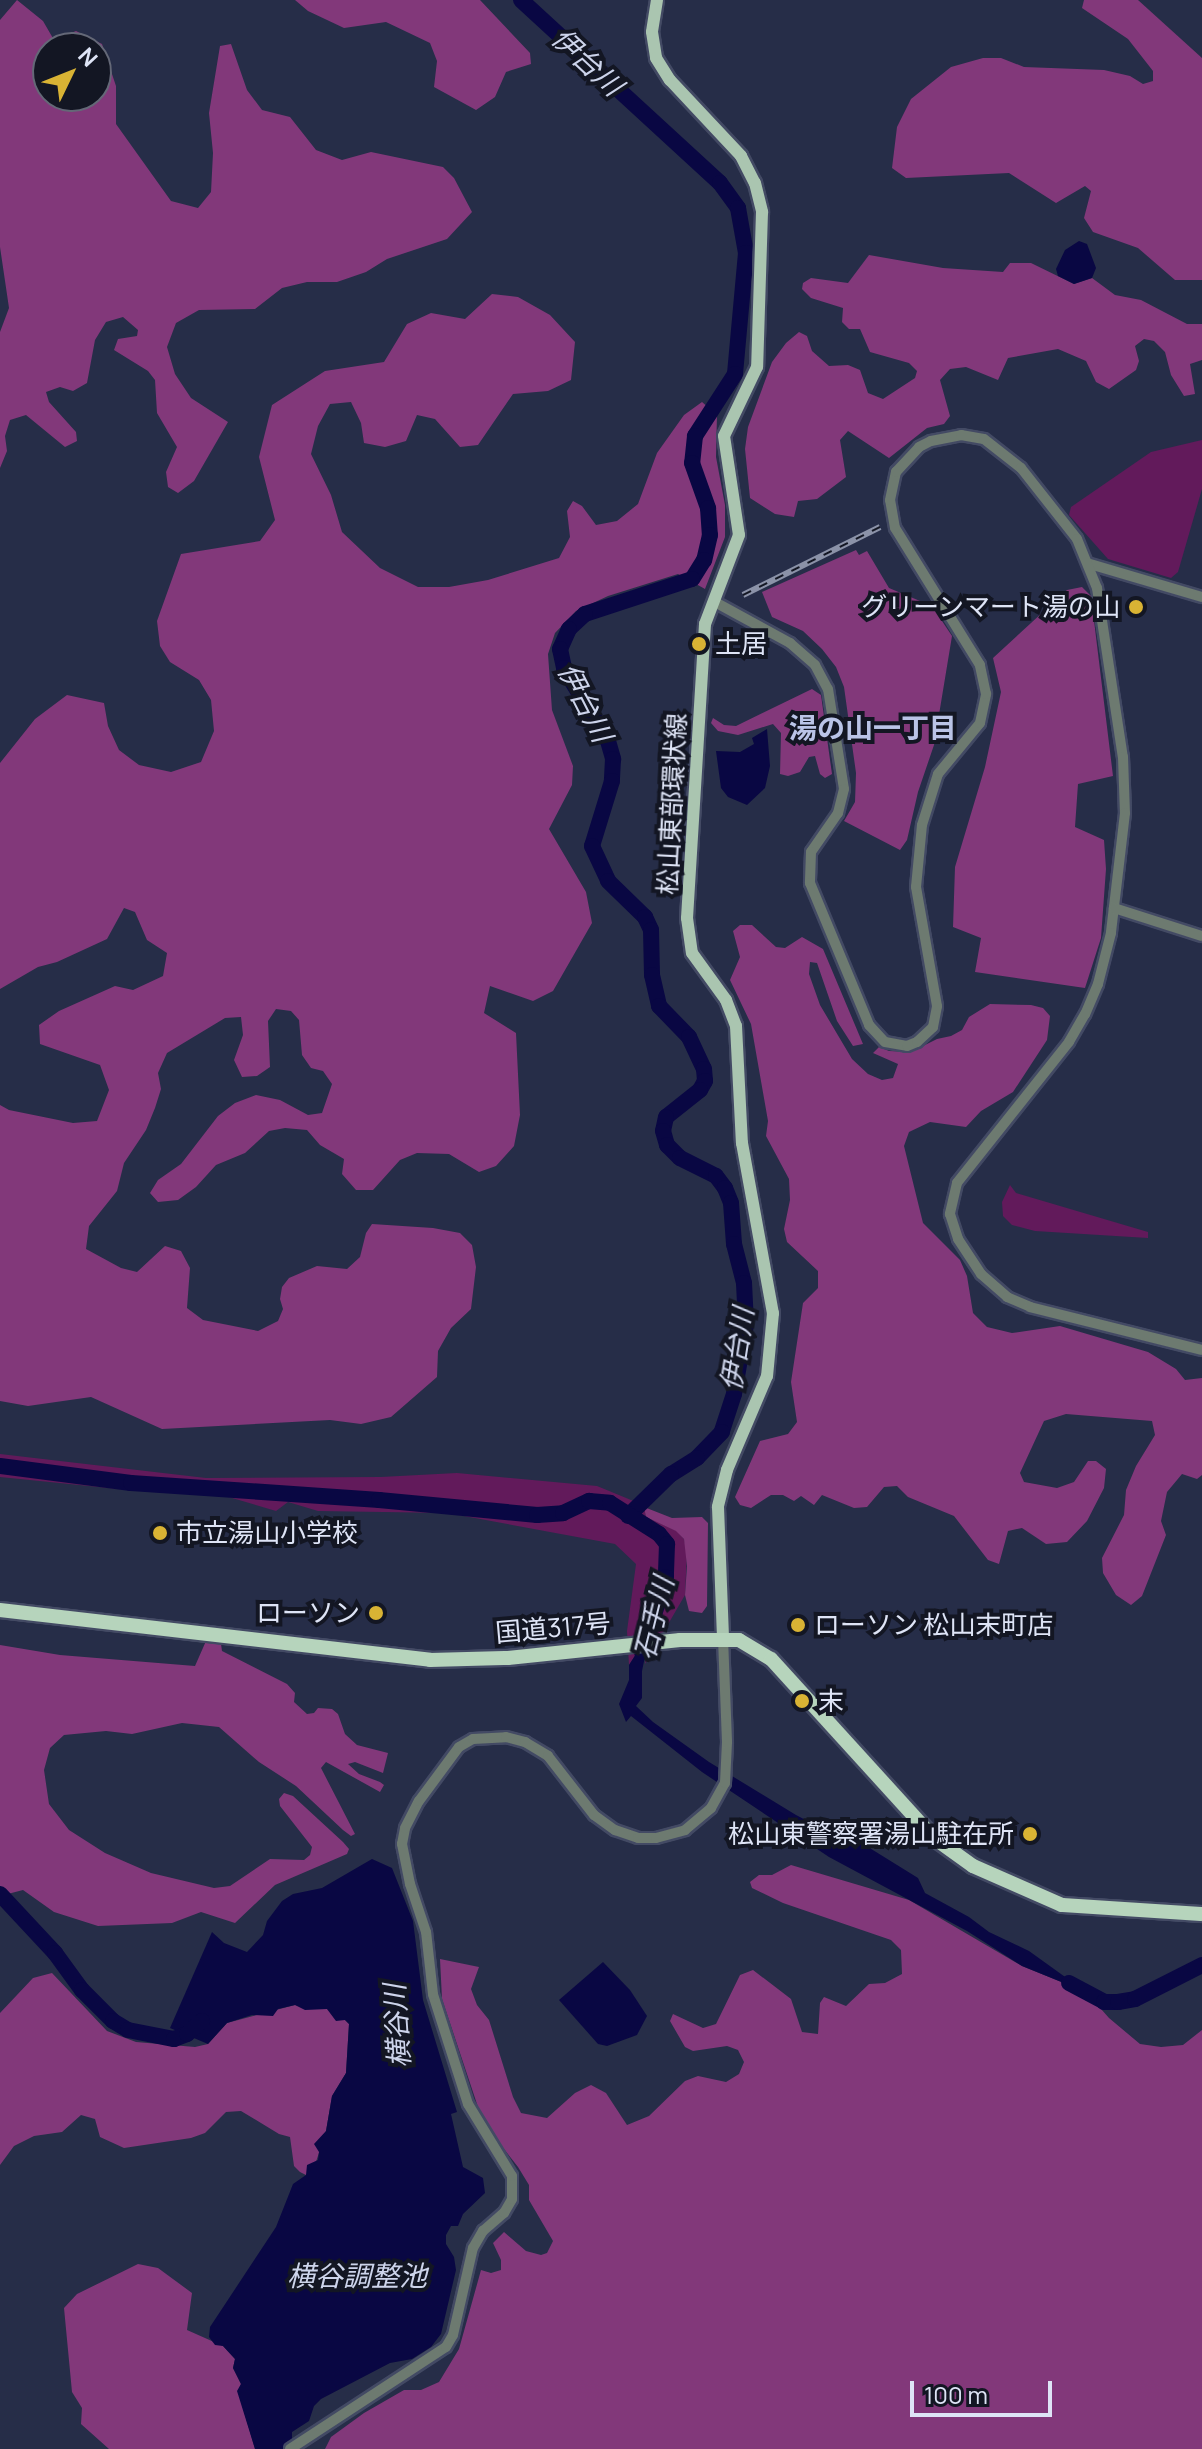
<!DOCTYPE html>
<html>
<head>
<meta charset="utf-8">
<style>
  body { margin:0 }
  #map { position:relative; width:1202px; height:2449px; overflow:hidden; background:#262d48; font-family:Manrope,"Noto Sans JP",sans-serif }
  div>[style] { position:absolute }
  .green>* { inset:0; background:#621a5b }
  .forest>* { inset:0; background:#82387a }
  .water>* { inset:0; background:#090743 }
  .river>* { height:16px; margin:-8px; padding:0 8px; transform-origin:8px; border-radius:8px; background:#090743 }
  .roads { filter:drop-shadow(2px 0 #434a64) drop-shadow(-2px 0 #434a64) drop-shadow(0 2px #434a64) drop-shadow(0 -2px #434a64) }
  .tertiary>* { height:10px; margin:-5px; padding:0 5px; transform-origin:5px; border-radius:5px; background:#6d7a70 }
  .primary>* { height:12px; margin:-6px; padding:0 6px; transform-origin:6px; border-radius:6px; background:#aac5b0 }
  .trunk>* { height:14px; margin:-7px; padding:0 7px; transform-origin:7px; border-radius:7px; background:#b6d4bc }
  .rail>* { height:6px; margin-top:-3px; transform-origin:0; background:repeating-linear-gradient(90deg,#131623 0 9px,#8b92a8 0 18px); box-sizing:border-box; border-block:2px solid #8b92a8 }
  .dots>* { width:22px; height:22px; translate:-50% -50%; box-sizing:border-box; border:4px solid #131623; border-radius:50% }
  span { translate:-50% -50%; white-space:nowrap; text-align:center; line-height:1.15; -webkit-text-stroke:8px #131623; paint-order:stroke }
  .poi-label { font-size:26px; color:#dee4f6 }
  .right { translate:-100% -50%; text-align:right }
  .left { translate:0 -50%; text-align:left }
  .street-label { font-size:26px; color:#dee4f6 }
  .water-label { font-size:28px; color:#cdd4eb; font-style:italic }
  .neighbourhood-label { font-size:28px; color:#bac4e7; font-weight:700 }
  .north { position:absolute; left:32px; top:32px; width:80px; height:80px; box-sizing:border-box; background:#131623; border:2px solid #646877; border-radius:50%; rotate:47deg; font-size:22px; font-weight:700; line-height:32px; text-align:center; color:#dee4f6 }
  .north::after { content:''; display:block; margin:auto; width:28px; height:36px; background:#d9b334; clip-path:polygon(50% 0,100% 100%,50% 72%,0 100%) }
  .scale { position:absolute; left:910px; top:2381px; width:142px; height:36px; box-sizing:border-box; border:4px solid #dee4f6; border-top:0; padding-left:10px; font-size:24px; line-height:28px; white-space:nowrap; color:#dee4f6; -webkit-text-stroke:6px #131623; paint-order:stroke }
</style>
</head>
<body>
<div id="map">
  <div class="green">
    <i style="clip-path:polygon(1202px 440px,1202px 489px,1178px 572px,1171px 578px,1108px 559px,1069px 515px,1071px 507px,1151px 452px)"></i>
    <i style="clip-path:polygon(1010px 1185px,1016px 1193px,1148px 1232px,1148px 1238px,1035px 1231px,1012px 1225px,1003px 1216px,1002px 1202px)"></i>
    <i style="clip-path:polygon(0 1454px,206px 1478px,381px 1477px,457px 1473px,597px 1486px,648px 1507px,644px 1507px,646px 1517px,677px 1531px,684px 1539px,687px 1552px,685px 1595px,645px 1664px,649px 1634px,629px 1665px,627px 1631px,636px 1564px,615px 1544px,448px 1513px,318px 1511px,288px 1502px,276px 1511px,222px 1495px,119px 1489px,0 1477px)"></i>
  </div>
  <div class="forest">
    <i style="clip-path:polygon(evenodd,17px 0,43px 21px,54px 40px,76px 31px,102px 44px,116px 86px,116px 124px,171px 201px,198px 208px,211px 192px,213px 153px,209px 113px,220px 46px,231px 44px,247px 90px,262px 110px,290px 117px,316px 150px,342px 160px,371px 152px,443px 167px,454px 178px,472px 212px,447px 239px,387px 259px,366px 272px,337px 282px,307px 282px,282px 288px,255px 309px,199px 310px,176px 323px,167px 347px,175px 374px,191px 398px,228px 422px,194px 481px,178px 493px,168px 487px,166px 472px,177px 447px,157px 413px,155px 380px,148px 371px,114px 350px,118px 339px,137px 336px,138px 330px,123px 317px,106px 322px,95px 340px,87px 383px,73px 391px,60px 387px,46px 392px,49px 402px,76px 432px,77px 441px,65px 447px,26px 415px,10px 420px,5px 436px,7px 451px,0 468px,0 332px,9px 308px,0 247px,0 20px,17px 0,48px 48px,96px 48px,96px 96px,48px 96px,48px 48px)"></i>
    <i style="clip-path:polygon(295px 0,480px 0,530px 53px,531px 64px,506px 72px,495px 97px,476px 110px,434px 87px,437px 61px,430px 43px,386px 22px,344px 28px,308px 11px)"></i>
    <i style="clip-path:polygon(1084px 0,1138px 0,1202px 58px,1202px 280px,1175px 280px,1138px 248px,1093px 232px,1084px 218px,1091px 191px,1085px 186px,1056px 203px,1009px 173px,906px 178px,892px 168px,897px 127px,911px 99px,951px 67px,983px 58px,1001px 58px,1024px 67px,1104px 70px,1130px 76px,1143px 84px,1153px 81px,1153px 71px,1128px 39px,1082px 8px)"></i>
    <i style="clip-path:polygon(869px 255px,943px 268px,1003px 272px,1010px 263px,1031px 263px,1074px 284px,1092px 278px,1115px 295px,1141px 300px,1187px 324px,1202px 324px,1202px 360px,1190px 364px,1195px 394px,1184px 396px,1171px 375px,1165px 352px,1154px 341px,1144px 339px,1135px 346px,1139px 361px,1136px 370px,1109px 389px,1096px 382px,1086px 361px,1058px 349px,1008px 358px,998px 380px,966px 367px,950px 369px,940px 380px,950px 416px,944px 424px,927px 428px,889px 458px,848px 431px,840px 440px,846px 477px,817px 499px,798px 501px,794px 517px,775px 514px,750px 498px,745px 449px,748px 427px,772px 362px,786px 343px,799px 332px,807px 336px,812px 351px,829px 366px,848px 365px,860px 370px,868px 393px,883px 399px,915px 378px,917px 371px,909px 363px,870px 352px,860px 329px,849px 329px,842px 322px,843px 308px,811px 298px,802px 289px,803px 283px,811px 278px,848px 283px)"></i>
    <i style="clip-path:polygon(492px 294px,518px 297px,550px 315px,575px 342px,571px 380px,548px 391px,513px 394px,478px 445px,460px 447px,435px 419px,417px 415px,406px 441px,385px 447px,364px 443px,361px 423px,351px 402px,330px 404px,318px 426px,311px 454px,331px 495px,342px 532px,380px 568px,418px 587px,449px 587px,488px 580px,559px 558px,570px 537px,567px 511px,573px 501px,582px 506px,596px 525px,617px 521px,638px 504px,657px 453px,684px 415px,702px 402px,717px 415px,716px 457px,725px 505px,725px 537px,705px 589px,678px 574px,608px 596px,576px 611px,555px 633px,548px 654px,552px 710px,573px 766px,572px 785px,549px 829px,586px 892px,592px 923px,553px 991px,533px 1001px,490px 986px,484px 1013px,516px 1033px,520px 1115px,514px 1146px,496px 1166px,479px 1172px,449px 1154px,417px 1153px,400px 1160px,373px 1190px,356px 1190px,342px 1174px,344px 1159px,320px 1145px,307px 1130px,285px 1128px,269px 1131px,245px 1153px,216px 1165px,196px 1187px,178px 1200px,158px 1202px,150px 1193px,158px 1180px,181px 1164px,218px 1116px,235px 1103px,256px 1095px,280px 1100px,308px 1115px,322px 1113px,332px 1084px,323px 1071px,311px 1068px,302px 1055px,299px 1020px,291px 1011px,276px 1009px,268px 1021px,270px 1067px,257px 1076px,242px 1077px,234px 1060px,243px 1035px,241px 1017px,225px 1018px,167px 1053px,158px 1073px,161px 1089px,155px 1108px,146px 1130px,124px 1163px,117px 1191px,89px 1226px,86px 1249px,121px 1268px,137px 1272px,165px 1246px,181px 1251px,190px 1268px,187px 1308px,203px 1320px,258px 1331px,278px 1321px,283px 1309px,280px 1299px,282px 1287px,289px 1278px,317px 1266px,347px 1269px,360px 1257px,366px 1233px,372px 1224px,433px 1228px,460px 1233px,472px 1245px,476px 1267px,471px 1309px,451px 1328px,438px 1351px,437px 1377px,391px 1417px,361px 1424px,330px 1420px,162px 1429px,91px 1397px,28px 1406px,0 1401px,0 1105px,9px 1110px,73px 1123px,97px 1121px,109px 1090px,100px 1065px,40px 1044px,39px 1025px,59px 1011px,115px 986px,133px 990px,163px 976px,167px 953px,147px 940px,135px 912px,124px 908px,107px 939px,57px 962px,38px 967px,0 989px,0 763px,35px 719px,67px 695px,104px 703px,108px 726px,119px 750px,139px 765px,171px 772px,201px 762px,214px 731px,211px 700px,199px 680px,170px 662px,160px 646px,157px 621px,181px 554px,260px 541px,275px 520px,259px 457px,272px 405px,325px 371px,384px 362px,407px 324px,431px 313px,465px 319px)"></i>
    <i style="clip-path:polygon(856px 550px,859px 555px,867px 551px,889px 588px,920px 601px,928px 611px,934px 609px,952px 636px,934px 745px,918px 792px,907px 840px,900px 850px,844px 821px,855px 802px,856px 773px,844px 687px,836px 667px,822px 649px,803px 631px,772px 617px,762px 592px)"></i>
    <i style="clip-path:polygon(1082px 587px,1091px 596px,1113px 776px,1078px 784px,1075px 827px,1104px 840px,1106px 869px,1101px 938px,1085px 988px,975px 972px,981px 938px,953px 927px,955px 867px,985px 767px,1001px 692px,993px 658px,1067px 590px)"></i>
    <i style="clip-path:polygon(812px 689px,821px 695px,832px 774px,825px 778px,820px 774px,815px 756px,809px 757px,800px 772px,788px 776px,780px 774px,781px 733px,773px 724px,738px 735px,718px 731px,711px 723px,713px 718px,724px 725px,736px 726px)"></i>
    <i style="clip-path:polygon(740px 925px,752px 925px,776px 947px,785px 948px,802px 937px,823px 949px,863px 1044px,853px 1046px,837px 1021px,817px 963px,810px 962px,809px 974px,820px 1005px,852px 1059px,868px 1074px,882px 1080px,893px 1078px,898px 1064px,873px 1053px,879px 1047px,889px 1051px,911px 1052px,937px 1039px,951px 1036px,962px 1030px,969px 1017px,990px 1004px,1031px 1005px,1043px 1008px,1050px 1016px,1047px 1040px,1013px 1092px,981px 1111px,966px 1127px,930px 1122px,909px 1132px,904px 1146px,923px 1223px,960px 1260px,967px 1276px,973px 1313px,987px 1327px,1012px 1333px,1060px 1326px,1148px 1352px,1176px 1369px,1185px 1380px,1202px 1378px,1202px 1475px,1197px 1479px,1182px 1474px,1167px 1492px,1161px 1521px,1166px 1535px,1142px 1596px,1131px 1605px,1116px 1595px,1103px 1573px,1102px 1558px,1124px 1515px,1126px 1490px,1136px 1466px,1155px 1435px,1152px 1421px,1066px 1414px,1044px 1421px,1020px 1473px,1024px 1482px,1057px 1488px,1074px 1482px,1088px 1461px,1096px 1461px,1106px 1469px,1104px 1488px,1087px 1521px,1067px 1542px,1046px 1544px,1022px 1528px,1008px 1531px,999px 1564px,988px 1560px,954px 1516px,908px 1497px,897px 1486px,884px 1487px,867px 1507px,854px 1508px,822px 1495px,814px 1505px,801px 1496px,794px 1501px,783px 1495px,771px 1495px,751px 1508px,740px 1505px,735px 1497px,760px 1441px,788px 1434px,797px 1422px,791px 1382px,803px 1303px,818px 1288px,818px 1271px,787px 1242px,784px 1229px,790px 1200px,789px 1179px,766px 1136px,768px 1121px,751px 1024px,730px 980px,740px 957px,733px 931px)"></i>
    <i style="clip-path:polygon(644px 1507px,672px 1518px,702px 1517px,708px 1523px,707px 1606px,702px 1613px,689px 1611px,685px 1595px,687px 1566px,684px 1539px,676px 1531px,646px 1517px)"></i>
    <i style="clip-path:polygon(206px 1641px,221px 1644px,222px 1651px,287px 1684px,295px 1693px,294px 1702px,307px 1714px,314px 1713px,318px 1708px,332px 1709px,338px 1714px,345px 1734px,357px 1745px,388px 1753px,383px 1773px,355px 1762px,348px 1764px,359px 1774px,380px 1782px,384px 1785px,380px 1792px,326px 1762px,321px 1768px,355px 1834px,351px 1836px,343px 1830px,296px 1786px,259px 1762px,219px 1727px,182px 1723px,132px 1734px,106px 1731px,64px 1735px,50px 1748px,44px 1770px,49px 1804px,69px 1830px,105px 1853px,151px 1873px,214px 1888px,230px 1886px,270px 1859px,304px 1860px,310px 1855px,312px 1847px,280px 1806px,279px 1799px,284px 1793px,293px 1796px,343px 1842px,349px 1849px,347px 1854px,275px 1885px,235px 1923px,201px 1912px,172px 1923px,98px 1926px,54px 1912px,23px 1890px,0 1896px,0 1645px,60px 1655px,195px 1666px)"></i>
    <i style="clip-path:polygon(791px 1865px,909px 1900px,1022px 1966px,1086px 1992px,1109px 2018px,1140px 2044px,1161px 2047px,1183px 2045px,1202px 2030px,1202px 2449px,325px 2449px,331px 2437px,364px 2413px,404px 2390px,421px 2390px,439px 2382px,459px 2349px,481px 2270px,491px 2273px,501px 2270px,501px 2260px,493px 2243px,504px 2232px,526px 2251px,541px 2255px,547px 2253px,553px 2241px,529px 2200px,529px 2185px,518px 2167px,483px 2122px,442px 1999px,440px 1959px,479px 1967px,471px 1989px,477px 2005px,489px 2020px,513px 2097px,521px 2113px,547px 2118px,575px 2093px,591px 2085px,606px 2093px,627px 2125px,649px 2116px,685px 2081px,698px 2076px,726px 2082px,739px 2074px,744px 2062px,738px 2050px,727px 2046px,693px 2051px,685px 2047px,670px 2021px,673px 2014px,703px 2028px,716px 2024px,740px 1975px,753px 1970px,791px 1999px,802px 2032px,818px 2034px,820px 2003px,824px 1997px,846px 2006px,869px 1984px,885px 1983px,902px 1974px,901px 1950px,891px 1940px,783px 1903px,752px 1888px,750px 1882px,759px 1875px,772px 1875px)"></i>
    <i style="clip-path:polygon(52px 1973px,107px 2031px,136px 2042px,195px 2047px,208px 2044px,227px 2023px,295px 2005px,327px 2009px,345px 2020px,349px 2024px,346px 2073px,332px 2096px,326px 2131px,315px 2165px,306px 2175px,300px 2172px,294px 2166px,290px 2137px,279px 2134px,241px 2111px,226px 2112px,205px 2133px,191px 2138px,124px 2148px,100px 2137px,95px 2119px,81px 2115px,62px 2132px,34px 2136px,14px 2146px,0 2165px,0 2013px,33px 1978px)"></i>
    <i style="clip-path:polygon(138px 2264px,158px 2268px,192px 2293px,187px 2330px,223px 2346px,235px 2359px,233px 2368px,241px 2384px,238px 2391px,255px 2449px,109px 2449px,81px 2424px,82px 2408px,72px 2392px,64px 2308px,77px 2294px)"></i>
  </div>
  <div class="water">
    <i style="clip-path:polygon(1079px 241px,1087px 244px,1096px 268px,1092px 278px,1074px 284px,1058px 276px,1056px 269px,1065px 250px)"></i>
    <i style="clip-path:polygon(767px 729px,770px 766px,765px 788px,747px 805px,728px 797px,721px 788px,716px 751px,740px 752px,754px 744px,752px 738px)"></i>
    <i style="clip-path:polygon(650px 1632px,642px 1671px,642px 1698px,636px 1706px,653px 1722px,709px 1762px,796px 1815px,819px 1827px,839px 1829px,918px 1878px,925px 1893px,969px 1917px,989px 1932px,1029px 1951px,1086px 1992px,1022px 1966px,967px 1931px,829px 1857px,702px 1772px,631px 1716px,626px 1722px,619px 1704px,629px 1680px,629px 1665px)"></i>
    <i style="clip-path:polygon(372px 1859px,392px 1868px,413px 1921px,423px 2000px,457px 2112px,451px 2114px,463px 2167px,483px 2178px,485px 2193px,463px 2214px,458px 2226px,451px 2226px,446px 2235px,446px 2244px,454px 2257px,456px 2270px,441px 2334px,431px 2347px,412px 2359px,390px 2363px,321px 2399px,314px 2406px,309px 2421px,292px 2432px,292px 2449px,255px 2449px,237px 2391px,241px 2384px,233px 2368px,235px 2359px,223px 2346px,215px 2345px,209px 2337px,210px 2327px,276px 2227px,293px 2184px,306px 2175px,307px 2165px,318px 2160px,319px 2152px,314px 2144px,326px 2131px,332px 2096px,346px 2073px,349px 2024px,345px 2020px,336px 2021px,327px 2009px,305px 2010px,295px 2005px,278px 2009px,273px 2016px,252px 2015px,227px 2023px,208px 2044px,170px 2028px,212px 1932px,224px 1943px,247px 1952px,263px 1935px,267px 1921px,282px 1901px,293px 1894px,322px 1888px)"></i>
    <i style="clip-path:polygon(603px 1962px,630px 1990px,647px 2016px,637px 2035px,607px 2046px,598px 2044px,559px 2000px)"></i>
  </div>
  <div class="river">
    <i style="left:521px;top:0;width:270px;rotate:42.6deg"></i>
    <i style="left:720px;top:183px;width:31px;rotate:54deg"></i>
    <i style="left:738px;top:208px;width:46px;rotate:79.9deg"></i>
    <i style="left:746px;top:253px;width:121px;rotate:95.2deg"></i>
    <i style="left:735px;top:374px;width:74px;rotate:122.8deg"></i>
    <i style="left:695px;top:436px;width:27px;rotate:96deg"></i>
    <i style="left:692px;top:463px;width:48px;rotate:70.4deg"></i>
    <i style="left:708px;top:508px;width:27px;rotate:86deg"></i>
    <i style="left:710px;top:535px;width:26px;rotate:103deg"></i>
    <i style="left:704px;top:560px;width:22px;rotate:122deg"></i>
    <i style="left:692px;top:579px;width:113px;rotate:161.9deg"></i>
    <i style="left:585px;top:614px;width:22px;rotate:137deg"></i>
    <i style="left:569px;top:629px;width:22px;rotate:114deg"></i>
    <i style="left:560px;top:649px;width:19px;rotate:78deg"></i>
    <i style="left:564px;top:668px;width:85px;rotate:58.9deg"></i>
    <i style="left:608px;top:741px;width:19px;rotate:74deg"></i>
    <i style="left:613px;top:759px;width:22px;rotate:93deg"></i>
    <i style="left:612px;top:781px;width:68px;rotate:107.1deg"></i>
    <i style="left:592px;top:846px;width:38px;rotate:65deg"></i>
    <i style="left:608px;top:881px;width:52px;rotate:44.2deg"></i>
    <i style="left:645px;top:917px;width:14px;rotate:65deg"></i>
    <i style="left:651px;top:930px;width:45px;rotate:88.7deg"></i>
    <i style="left:652px;top:975px;width:32px;rotate:77deg"></i>
    <i style="left:659px;top:1006px;width:43px;rotate:45.9deg"></i>
    <i style="left:689px;top:1037px;width:35px;rotate:65deg"></i>
    <i style="left:704px;top:1069px;width:12px;rotate:85deg"></i>
    <i style="left:705px;top:1081px;width:10px;rotate:119deg"></i>
    <i style="left:700px;top:1090px;width:43px;rotate:141.5deg"></i>
    <i style="left:666px;top:1117px;width:14px;rotate:102deg"></i>
    <i style="left:663px;top:1131px;width:15px;rotate:74deg"></i>
    <i style="left:667px;top:1145px;width:18px;rotate:45deg"></i>
    <i style="left:680px;top:1158px;width:40px;rotate:26.6deg"></i>
    <i style="left:716px;top:1176px;width:15px;rotate:53deg"></i>
    <i style="left:725px;top:1188px;width:16px;rotate:68deg"></i>
    <i style="left:731px;top:1203px;width:41px;rotate:85.8deg"></i>
    <i style="left:734px;top:1244px;width:40px;rotate:75.6deg"></i>
    <i style="left:744px;top:1283px;width:41px;rotate:87.2deg"></i>
    <i style="left:746px;top:1324px;width:71px;rotate:99.7deg"></i>
    <i style="left:734px;top:1394px;width:40px;rotate:108deg"></i>
    <i style="left:722px;top:1432px;width:36px;rotate:134deg"></i>
    <i style="left:697px;top:1458px;width:31px;rotate:148deg"></i>
    <i style="left:671px;top:1474px;width:60px;rotate:135.7deg"></i>
    <i style="left:0;top:1466px;width:132px;rotate:7.4deg"></i>
    <i style="left:131px;top:1483px;width:249px;rotate:3.9deg"></i>
    <i style="left:379px;top:1500px;width:159px;rotate:5.4deg"></i>
    <i style="left:537px;top:1515px;width:26px;rotate:-4deg"></i>
    <i style="left:563px;top:1513px;width:29px;rotate:-25deg"></i>
    <i style="left:589px;top:1501px;width:21px;rotate:5deg"></i>
    <i style="left:610px;top:1503px;width:58px;rotate:32.3deg"></i>
    <i style="left:659px;top:1534px;width:13px;rotate:51deg"></i>
    <i style="left:667px;top:1544px;width:33px;rotate:92deg"></i>
    <i style="left:666px;top:1577px;width:79px;rotate:107.7deg"></i>
    <i style="left:0;top:1894px;width:81px;rotate:47deg"></i>
    <i style="left:55px;top:1953px;width:46px;rotate:53.9deg"></i>
    <i style="left:82px;top:1990px;width:44px;rotate:45deg"></i>
    <i style="left:113px;top:2021px;width:17px;rotate:31deg"></i>
    <i style="left:128px;top:2030px;width:47px;rotate:11.1deg"></i>
    <i style="left:174px;top:2039px;width:14px;rotate:-21deg"></i>
    <i style="left:187px;top:2034px;width:20px;rotate:-41deg"></i>
    <i style="left:1069px;top:1983px;width:40px;rotate:28deg"></i>
    <i style="left:1104px;top:2002px;width:14px"></i>
    <i style="left:1118px;top:2002px;width:17px;rotate:-10deg"></i>
    <i style="left:1135px;top:1999px;width:75px;rotate:-26.9deg"></i>
  </div>
  <div class="roads">
    <div class="tertiary">
      <i style="left:1090px;top:564px;width:117px;rotate:16.4deg"></i>
      <i style="left:713px;top:601px;width:88px;rotate:28.6deg"></i>
      <i style="left:790px;top:643px;width:33px;rotate:41deg"></i>
      <i style="left:815px;top:665px;width:27px;rotate:62deg"></i>
      <i style="left:828px;top:689px;width:101px;rotate:80.9deg"></i>
      <i style="left:844px;top:789px;width:25px;rotate:104deg"></i>
      <i style="left:838px;top:813px;width:47px;rotate:124.7deg"></i>
      <i style="left:811px;top:852px;width:31px;rotate:92deg"></i>
      <i style="left:810px;top:883px;width:154px;rotate:67.4deg"></i>
      <i style="left:869px;top:1025px;width:23px;rotate:47deg"></i>
      <i style="left:885px;top:1042px;width:22px;rotate:10deg"></i>
      <i style="left:907px;top:1046px;width:11px;rotate:-22deg"></i>
      <i style="left:917px;top:1042px;width:22px;rotate:-43deg"></i>
      <i style="left:933px;top:1027px;width:21px;rotate:-79deg"></i>
      <i style="left:937px;top:1006px;width:121px;rotate:-100deg"></i>
      <i style="left:916px;top:887px;width:62px;rotate:-84.5deg"></i>
      <i style="left:922px;top:825px;width:53px;rotate:-72.6deg"></i>
      <i style="left:938px;top:774px;width:66px;rotate:-50.5deg"></i>
      <i style="left:980px;top:723px;width:30px;rotate:-78deg"></i>
      <i style="left:986px;top:694px;width:30px;rotate:-102deg"></i>
      <i style="left:980px;top:665px;width:161px;rotate:-121.8deg"></i>
      <i style="left:895px;top:528px;width:28px;rotate:-100deg"></i>
      <i style="left:890px;top:500px;width:29px;rotate:-78deg"></i>
      <i style="left:896px;top:472px;width:34px;rotate:-47deg"></i>
      <i style="left:919px;top:447px;width:13px;rotate:-27deg"></i>
      <i style="left:931px;top:441px;width:31px;rotate:-11deg"></i>
      <i style="left:961px;top:435px;width:23px;rotate:10deg"></i>
      <i style="left:984px;top:439px;width:47px;rotate:38.1deg"></i>
      <i style="left:1021px;top:468px;width:90px;rotate:51.7deg"></i>
      <i style="left:1077px;top:539px;width:53px;rotate:67.8deg"></i>
      <i style="left:1097px;top:588px;width:171px;rotate:81.3deg"></i>
      <i style="left:1123px;top:757px;width:56px;rotate:88deg"></i>
      <i style="left:1125px;top:813px;width:121px;rotate:96.7deg"></i>
      <i style="left:1111px;top:933px;width:53px;rotate:104.3deg"></i>
      <i style="left:1098px;top:984px;width:33px;rotate:113deg"></i>
      <i style="left:1085px;top:1014px;width:32px;rotate:120deg"></i>
      <i style="left:1069px;top:1042px;width:180px;rotate:128.5deg"></i>
      <i style="left:957px;top:1183px;width:32px;rotate:103deg"></i>
      <i style="left:950px;top:1214px;width:26px;rotate:72deg"></i>
      <i style="left:958px;top:1239px;width:42px;rotate:56.7deg"></i>
      <i style="left:981px;top:1274px;width:35px;rotate:41deg"></i>
      <i style="left:1007px;top:1297px;width:25px;rotate:23deg"></i>
      <i style="left:1030px;top:1307px;width:177px;rotate:14deg"></i>
      <i style="left:1114px;top:908px;width:92px;rotate:17.7deg"></i>
      <i style="left:290px;top:2449px;width:186px;rotate:-33.2deg"></i>
      <i style="left:446px;top:2347px;width:14px;rotate:-60deg"></i>
      <i style="left:453px;top:2335px;width:89px;rotate:-77.1deg"></i>
      <i style="left:473px;top:2248px;width:20px;rotate:-60deg"></i>
      <i style="left:483px;top:2231px;width:28px;rotate:-41deg"></i>
      <i style="left:504px;top:2213px;width:16px;rotate:-60deg"></i>
      <i style="left:512px;top:2199px;width:23px;rotate:-90deg"></i>
      <i style="left:512px;top:2176px;width:84px;rotate:-121.4deg"></i>
      <i style="left:468px;top:2104px;width:115px;rotate:-107.7deg"></i>
      <i style="left:433px;top:1994px;width:62px;rotate:-96.4deg"></i>
      <i style="left:426px;top:1932px;width:51px;rotate:-108.4deg"></i>
      <i style="left:410px;top:1884px;width:41px;rotate:-101.3deg"></i>
      <i style="left:402px;top:1844px;width:16px;rotate:-79deg"></i>
      <i style="left:405px;top:1828px;width:30px;rotate:-63deg"></i>
      <i style="left:419px;top:1801px;width:67px;rotate:-53.5deg"></i>
      <i style="left:459px;top:1747px;width:16px;rotate:-30deg"></i>
      <i style="left:473px;top:1739px;width:33px;rotate:-3deg"></i>
      <i style="left:506px;top:1737px;width:20px;rotate:15deg"></i>
      <i style="left:525px;top:1742px;width:27px;rotate:31deg"></i>
      <i style="left:548px;top:1756px;width:75px;rotate:52.1deg"></i>
      <i style="left:594px;top:1815px;width:26px;rotate:36deg"></i>
      <i style="left:615px;top:1830px;width:24px;rotate:19deg"></i>
      <i style="left:638px;top:1838px;width:18px"></i>
      <i style="left:656px;top:1838px;width:30px;rotate:-15deg"></i>
      <i style="left:685px;top:1830px;width:34px;rotate:-40deg"></i>
      <i style="left:711px;top:1808px;width:29px;rotate:-61deg"></i>
      <i style="left:725px;top:1783px;width:41px;rotate:-87.2deg"></i>
      <i style="left:727px;top:1742px;width:104px;rotate:-92.2deg"></i>
    </div>
    <div class="primary">
      <i style="left:657px;top:0;width:32px;rotate:99deg"></i>
      <i style="left:652px;top:32px;width:26px;rotate:81deg"></i>
      <i style="left:656px;top:58px;width:26px;rotate:58deg"></i>
      <i style="left:670px;top:80px;width:104px;rotate:46.9deg"></i>
      <i style="left:741px;top:156px;width:30px;rotate:63deg"></i>
      <i style="left:755px;top:183px;width:30px;rotate:76deg"></i>
      <i style="left:762px;top:212px;width:155px;rotate:91.8deg"></i>
      <i style="left:757px;top:367px;width:76px;rotate:115.6deg"></i>
      <i style="left:724px;top:436px;width:100px;rotate:81.4deg"></i>
      <i style="left:739px;top:535px;width:95px;rotate:110.9deg"></i>
      <i style="left:705px;top:624px;width:295px;rotate:93.5deg"></i>
      <i style="left:687px;top:918px;width:35px;rotate:82deg"></i>
      <i style="left:692px;top:953px;width:58px;rotate:54.1deg"></i>
      <i style="left:726px;top:1000px;width:28px;rotate:69deg"></i>
      <i style="left:736px;top:1026px;width:117px;rotate:87.1deg"></i>
      <i style="left:742px;top:1143px;width:173px;rotate:79.7deg"></i>
      <i style="left:773px;top:1313px;width:63px;rotate:95.4deg"></i>
      <i style="left:767px;top:1376px;width:102px;rotate:113.1deg"></i>
      <i style="left:727px;top:1470px;width:38px;rotate:104deg"></i>
      <i style="left:718px;top:1507px;width:131px;rotate:87.8deg"></i>
    </div>
    <div class="trunk">
      <i style="left:0;top:1610px;width:433px;rotate:6.6deg"></i>
      <i style="left:430px;top:1660px;width:78px;rotate:-1.5deg"></i>
      <i style="left:508px;top:1658px;width:173px;rotate:-6deg"></i>
      <i style="left:680px;top:1640px;width:59px"></i>
      <i style="left:739px;top:1640px;width:37px;rotate:31deg"></i>
      <i style="left:771px;top:1659px;width:242px;rotate:47.7deg"></i>
      <i style="left:934px;top:1838px;width:48px;rotate:35.7deg"></i>
      <i style="left:973px;top:1866px;width:97px;rotate:23.7deg"></i>
      <i style="left:1062px;top:1905px;width:140px;rotate:3.7deg"></i>
    </div>
  </div>
  <div class="rail">
    <i style="left:743px;top:595px;width:153px;rotate:-26.4deg"></i>
  </div>
  <div class="dots">
    <i style="left:1136px;top:607px;background:#d9b334"></i>
    <i style="left:699px;top:644px;background:#d9b334"></i>
    <i style="left:160px;top:1533px;background:#d9b334"></i>
    <i style="left:376px;top:1613px;background:#d9b334"></i>
    <i style="left:798px;top:1625px;background:#d9b334"></i>
    <i style="left:802px;top:1701px;background:#d9b334"></i>
    <i style="left:1030px;top:1834px;background:#d9b334"></i>
  </div>
  <div class="poi-label">
    <span class="right" style="left:1120px;top:607px">グリーンマート湯の山</span>
    <span class="left" style="left:715px;top:644px">土居</span>
    <span class="left" style="left:176px;top:1533px">市立湯山小学校</span>
    <span class="right" style="left:360px;top:1613px">ローソン</span>
    <span class="left" style="left:814px;top:1625px">ローソン 松山末町店</span>
    <span class="left" style="left:818px;top:1701px">末</span>
    <span class="right" style="left:1014px;top:1834px">松山東警察署湯山駐在所</span>
  </div>
  <div class="street-label">
    <span style="left:672px;top:804px;rotate:-87deg">松山東部環状線</span>
    <span style="left:553px;top:1628px;rotate:-5deg">国道317号</span>
  </div>
  <div class="water-label">
    <span style="left:588px;top:61px;rotate:43deg">伊台川</span>
    <span style="left:586px;top:702px;rotate:63deg">伊台川</span>
    <span style="left:736px;top:1349px;rotate:-81deg">伊台川</span>
    <span style="left:653px;top:1618px;rotate:-76deg">石手川</span>
    <span style="left:396px;top:2026px;rotate:-94deg">横谷川</span>
    <span style="left:357px;top:2275px">横谷調整池</span>
  </div>
  <div class="neighbourhood-label">
    <span style="left:873px;top:727px">湯の山一丁目</span>
  </div>
  <div class="north">N</div>
  <div class="scale">100 m</div>
</div>
</body>
</html>
